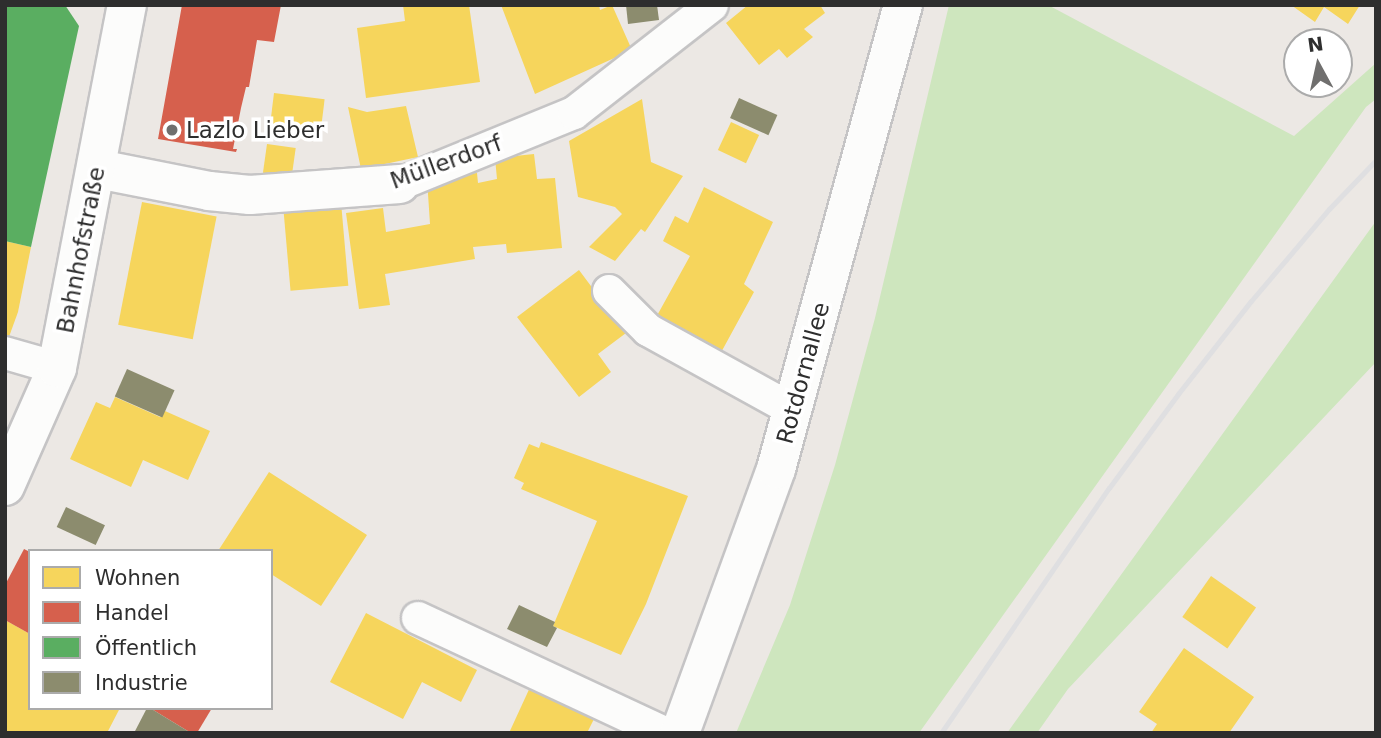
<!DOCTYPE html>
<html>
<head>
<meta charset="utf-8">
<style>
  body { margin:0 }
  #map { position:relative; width:1381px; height:738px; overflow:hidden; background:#ece8e4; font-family:"DejaVu Sans",sans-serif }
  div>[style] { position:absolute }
  .green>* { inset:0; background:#cee6be }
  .homes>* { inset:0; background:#f6d55c; transform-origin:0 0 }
  .shops>* { inset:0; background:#d6604d }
  .public>* { inset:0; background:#5aae61 }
  .industry>* { inset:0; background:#8c8c6e; transform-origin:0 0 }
  .roads { filter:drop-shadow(2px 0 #c5c4c5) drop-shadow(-2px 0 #c5c4c5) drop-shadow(0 2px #c5c4c5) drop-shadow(0 -2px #c5c4c5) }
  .lane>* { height:32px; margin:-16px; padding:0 16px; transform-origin:16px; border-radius:16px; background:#fcfcfb }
  .street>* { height:38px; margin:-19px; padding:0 19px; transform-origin:19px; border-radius:19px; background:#fcfcfb }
  .rail>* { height:5px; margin:-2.5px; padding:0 2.5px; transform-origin:2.5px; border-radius:2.5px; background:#dfdfe1 }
  .dots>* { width:19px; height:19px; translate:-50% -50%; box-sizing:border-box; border:4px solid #fff; border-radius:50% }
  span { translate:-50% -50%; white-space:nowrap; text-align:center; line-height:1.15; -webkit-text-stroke:7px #fff; paint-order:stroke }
  .poi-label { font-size:23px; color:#2e2e2e }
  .left { translate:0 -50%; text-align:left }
  .street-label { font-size:23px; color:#2e2e2e }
  .frame { position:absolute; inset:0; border:7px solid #2e2e2e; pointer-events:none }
  .legend { position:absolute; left:28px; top:549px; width:245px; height:161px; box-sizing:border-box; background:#fff; border:2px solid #ababab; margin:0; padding:9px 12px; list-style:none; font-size:21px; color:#2e2e2e }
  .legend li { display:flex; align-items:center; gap:14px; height:35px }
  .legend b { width:35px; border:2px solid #ababab }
  .north { position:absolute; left:1283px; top:28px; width:70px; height:70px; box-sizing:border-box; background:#fff; border:2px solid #ababab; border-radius:50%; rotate:352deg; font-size:19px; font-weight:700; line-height:28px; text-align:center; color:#2e2e2e }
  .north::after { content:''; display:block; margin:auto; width:24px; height:32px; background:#706f6e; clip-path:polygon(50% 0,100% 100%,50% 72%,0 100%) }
</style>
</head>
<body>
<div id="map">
  <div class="green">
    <i style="clip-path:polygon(949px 5px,1048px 5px,1294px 136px,1376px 63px,1376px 99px,1366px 107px,919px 733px,736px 733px,790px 605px,835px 465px,875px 318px)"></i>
    <i style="clip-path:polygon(1376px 221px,1376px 362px,1068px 689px,1037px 733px,1007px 733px)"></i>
  </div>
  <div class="homes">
    <i style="clip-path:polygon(403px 5px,469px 5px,480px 82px,366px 98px,357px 28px,405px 21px)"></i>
    <i style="clip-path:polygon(501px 5px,599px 5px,600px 10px,612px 5px,632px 50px,535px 94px)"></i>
    <i style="clip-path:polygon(748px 5px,820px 5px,825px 13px,804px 29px,813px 37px,787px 58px,779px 49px,759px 65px,726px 23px)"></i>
    <i style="clip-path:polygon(1291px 5px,1360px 5px,1348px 24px,1324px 7px,1315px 22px)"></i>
    <i style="left:274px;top:93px;width:51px;height:34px;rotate:7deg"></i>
    <i style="clip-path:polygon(642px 99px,651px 162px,683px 176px,645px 232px,641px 229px,615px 261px,589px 247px,622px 214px,615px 207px,578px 197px,569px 141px)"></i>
    <i style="clip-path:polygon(406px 106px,418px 157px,361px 169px,348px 107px,367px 112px)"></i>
    <i style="left:731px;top:122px;width:31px;height:31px;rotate:25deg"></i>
    <i style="left:267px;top:144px;width:29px;height:29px;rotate:8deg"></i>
    <i style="clip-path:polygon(534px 154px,537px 179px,555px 178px,562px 248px,507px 253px,506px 244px,473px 247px,475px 259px,385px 274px,390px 305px,359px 309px,346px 213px,383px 208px,386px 232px,430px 224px,427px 179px,477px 173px,478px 183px,497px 179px,495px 158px)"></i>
    <i style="clip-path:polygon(704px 187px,773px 222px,744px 284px,754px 292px,718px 358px,654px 321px,690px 256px,663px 241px,675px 216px,688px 223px)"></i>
    <i style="left:142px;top:202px;width:76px;height:125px;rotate:11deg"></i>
    <i style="left:341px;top:202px;width:84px;height:58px;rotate:85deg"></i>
    <i style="clip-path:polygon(5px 241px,31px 247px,18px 312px,6px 345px)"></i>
    <i style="clip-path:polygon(579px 270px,626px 333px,598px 354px,611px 372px,579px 397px,517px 317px)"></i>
    <i style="clip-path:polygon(115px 397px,160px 417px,165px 411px,210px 431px,188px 480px,143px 460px,131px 487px,70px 459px,96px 402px,110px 408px)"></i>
    <i style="clip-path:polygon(541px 442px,688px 496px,646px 604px,621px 655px,553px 626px,597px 521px,521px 489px,524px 483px,514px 478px,529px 444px,539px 448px)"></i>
    <i style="clip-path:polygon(269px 472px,367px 535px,321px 606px,271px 574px,271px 551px,218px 551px)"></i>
    <i style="left:1211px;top:576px;width:55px;height:50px;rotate:35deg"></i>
    <i style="clip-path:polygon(366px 613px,477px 670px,461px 702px,422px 682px,403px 719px,330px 682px)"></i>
    <i style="clip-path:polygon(5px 620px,30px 634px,30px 708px,120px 708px,107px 733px,11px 733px,5px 730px)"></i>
    <i style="clip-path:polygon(1184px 648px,1254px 697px,1229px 733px,1151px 733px,1157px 724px,1139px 712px)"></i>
    <i style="clip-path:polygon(532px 683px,597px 713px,587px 733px,509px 733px)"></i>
  </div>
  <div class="shops">
    <i style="clip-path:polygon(182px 5px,281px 5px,274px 42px,257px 40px,249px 87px,246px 87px,241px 108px,233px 149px,237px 149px,236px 152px,158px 139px)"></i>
    <i style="clip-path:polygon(24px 549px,30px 552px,30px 634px,5px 620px,5px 585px)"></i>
    <i style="clip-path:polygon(150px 708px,212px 708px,197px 733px,191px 733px)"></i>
  </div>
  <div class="public">
    <i style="clip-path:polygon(5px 5px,65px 5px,79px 26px,31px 247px,5px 241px)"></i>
  </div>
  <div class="industry">
    <i style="clip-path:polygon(626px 5px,657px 5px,659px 20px,628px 24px)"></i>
    <i style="left:739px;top:98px;width:42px;height:22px;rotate:24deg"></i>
    <i style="left:127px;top:369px;width:52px;height:30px;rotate:24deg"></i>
    <i style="left:66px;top:507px;width:43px;height:22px;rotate:25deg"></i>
    <i style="clip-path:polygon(519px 605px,555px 622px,553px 626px,557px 628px,547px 647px,507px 629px)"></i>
    <i style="clip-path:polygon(147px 708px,150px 708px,191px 733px,134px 733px)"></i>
  </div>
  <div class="roads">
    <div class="lane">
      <i style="left:400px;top:184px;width:188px;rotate:-22.2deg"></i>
      <i style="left:574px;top:113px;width:175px;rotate:-38deg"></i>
      <i style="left:609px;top:291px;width:55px;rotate:45deg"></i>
      <i style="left:648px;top:330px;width:166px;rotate:28.9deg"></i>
      <i style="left:5px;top:353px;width:54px;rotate:16.1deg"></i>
      <i style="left:418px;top:618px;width:272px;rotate:25deg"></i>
    </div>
    <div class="street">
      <i style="left:98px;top:169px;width:113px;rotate:11.2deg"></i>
      <i style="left:209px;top:191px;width:41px;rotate:5.6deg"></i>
      <i style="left:250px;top:195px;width:150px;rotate:-4.2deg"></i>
      <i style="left:5px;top:486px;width:129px;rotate:-66.2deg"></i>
      <i style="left:57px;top:368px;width:370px;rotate:-79.1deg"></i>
      <i style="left:680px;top:733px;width:281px;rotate:-70deg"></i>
      <i style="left:776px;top:469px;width:481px;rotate:-74.7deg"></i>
    </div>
  </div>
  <div class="rail">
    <i style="left:941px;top:733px;width:297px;rotate:-55.6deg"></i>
    <i style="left:1109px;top:488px;width:117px;rotate:-53.7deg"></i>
    <i style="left:1178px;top:394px;width:118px;rotate:-51.9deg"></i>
    <i style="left:1251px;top:301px;width:121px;rotate:-49.7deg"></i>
    <i style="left:1329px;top:209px;width:68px;rotate:-46.2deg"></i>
  </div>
  <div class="dots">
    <i style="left:172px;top:130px;background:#706f6e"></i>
  </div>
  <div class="poi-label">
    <span class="left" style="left:186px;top:130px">Lazlo Lieber</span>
  </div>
  <div class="street-label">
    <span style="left:446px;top:162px;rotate:-20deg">Müllerdorf</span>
    <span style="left:81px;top:250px;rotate:-79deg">Bahnhofstraße</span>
    <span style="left:803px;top:373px;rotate:-75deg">Rotdornallee</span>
  </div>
  <div class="frame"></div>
  <ul class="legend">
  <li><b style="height:19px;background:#f6d55c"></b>Wohnen</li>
  <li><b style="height:19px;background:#d6604d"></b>Handel</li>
  <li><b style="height:19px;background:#5aae61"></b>Öffentlich</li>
  <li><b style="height:19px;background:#8c8c6e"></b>Industrie</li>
  </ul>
  <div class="north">N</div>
</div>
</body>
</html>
